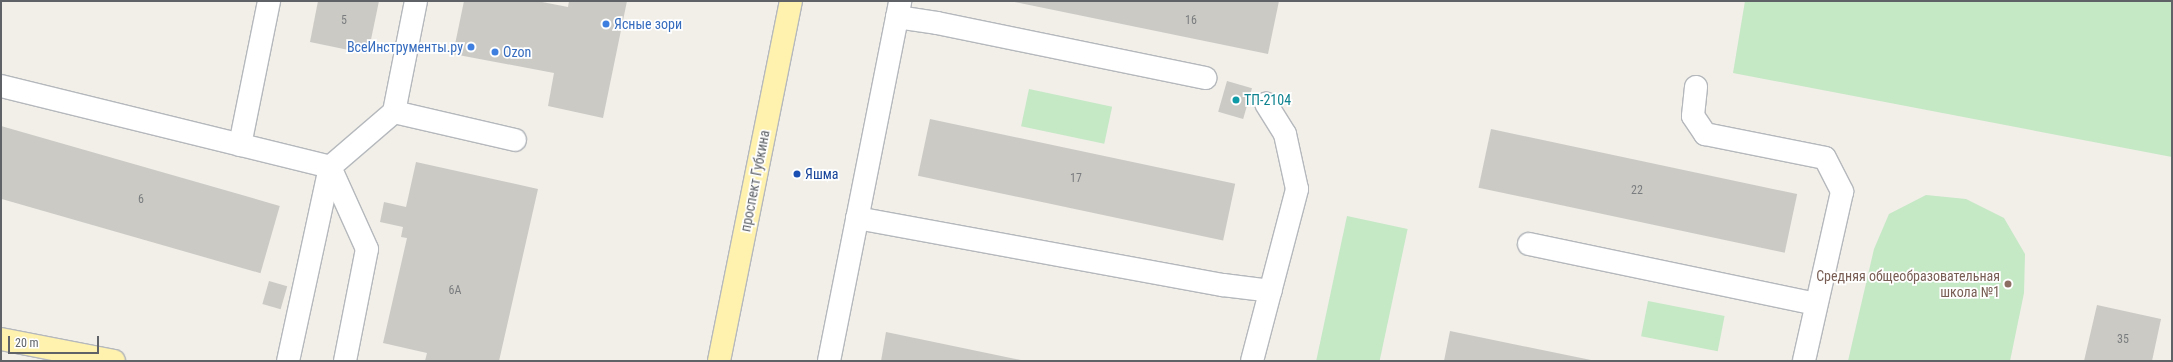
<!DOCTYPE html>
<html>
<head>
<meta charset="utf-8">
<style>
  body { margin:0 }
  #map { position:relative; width:2173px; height:362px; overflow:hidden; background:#f1efe8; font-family:"Roboto Condensed",sans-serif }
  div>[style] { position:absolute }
  .green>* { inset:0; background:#c5e8c5; transform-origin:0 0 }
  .building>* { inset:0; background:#cccac5; transform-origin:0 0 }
  .roads { filter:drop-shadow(1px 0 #b5b8bc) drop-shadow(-1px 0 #b5b8bc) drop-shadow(0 1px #b5b8bc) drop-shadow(0 -1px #b5b8bc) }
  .minor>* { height:22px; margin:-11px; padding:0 11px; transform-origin:11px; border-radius:11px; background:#fff }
  .major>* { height:22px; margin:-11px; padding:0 11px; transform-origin:11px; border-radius:11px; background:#fff2af }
  .dots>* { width:11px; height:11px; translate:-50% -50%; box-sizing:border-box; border:2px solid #fff; border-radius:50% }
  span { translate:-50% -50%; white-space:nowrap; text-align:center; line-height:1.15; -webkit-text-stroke:3.5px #fff; paint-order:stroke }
  .number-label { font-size:12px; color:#7a7d7f }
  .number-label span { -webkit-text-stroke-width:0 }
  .shop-label { font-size:14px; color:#366cbe }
  .left { translate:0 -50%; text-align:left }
  .right { translate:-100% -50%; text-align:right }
  .culture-label { font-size:14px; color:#0d838f }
  .transit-label { font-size:14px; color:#164399 }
  .street-label { font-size:14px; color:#5f6368 }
  .education-label { font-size:14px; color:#785e54 }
  .frame { position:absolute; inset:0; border:2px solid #5f6368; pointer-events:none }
  .scale { position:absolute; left:8px; top:336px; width:91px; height:18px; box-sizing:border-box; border:2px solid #5f6368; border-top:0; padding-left:5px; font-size:12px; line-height:14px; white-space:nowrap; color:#5f6368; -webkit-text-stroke:3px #fff; paint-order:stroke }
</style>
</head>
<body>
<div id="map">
  <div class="green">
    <i style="clip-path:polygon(1745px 1px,2172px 1px,2172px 157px,1733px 73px)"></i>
    <i style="left:1029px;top:89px;width:85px;height:38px;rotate:12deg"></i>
    <i style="clip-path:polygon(1926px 195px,1966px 199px,2004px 218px,2025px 254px,2024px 293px,2010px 361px,1848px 361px,1874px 249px,1889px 214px)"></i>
    <i style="left:1347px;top:216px;width:62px;height:148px;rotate:12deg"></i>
    <i style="left:1648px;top:301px;width:78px;height:36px;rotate:11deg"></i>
  </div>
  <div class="building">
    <i style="clip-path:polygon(318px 1px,379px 1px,368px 54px,310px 42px)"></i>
    <i style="clip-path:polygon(464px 1px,537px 1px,568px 7px,569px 1px,627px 1px,603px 118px,548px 106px,554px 73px,453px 54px)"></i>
    <i style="clip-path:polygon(1010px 1px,1279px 1px,1268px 54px)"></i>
    <i style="left:1227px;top:81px;width:26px;height:32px;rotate:16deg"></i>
    <i style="left:930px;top:119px;width:312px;height:58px;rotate:12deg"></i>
    <i style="left:1px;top:126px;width:290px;height:70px;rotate:16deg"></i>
    <i style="left:1491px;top:129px;width:313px;height:60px;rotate:12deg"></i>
    <i style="clip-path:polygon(416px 162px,538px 189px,499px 361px,425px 361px,427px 353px,383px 343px,407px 238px,401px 237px,403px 227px,380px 222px,384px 202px,406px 207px)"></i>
    <i style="left:269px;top:281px;width:19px;height:24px;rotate:16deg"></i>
    <i style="clip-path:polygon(2097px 305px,2161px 319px,2152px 361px,2084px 361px)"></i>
    <i style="clip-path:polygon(1450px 331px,1591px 360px,1591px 361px,1444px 361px)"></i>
    <i style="clip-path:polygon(886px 332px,1021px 360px,1021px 361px,881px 361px)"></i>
  </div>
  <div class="roads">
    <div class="minor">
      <i style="left:897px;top:17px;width:40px;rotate:8.5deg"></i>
      <i style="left:937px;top:23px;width:274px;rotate:11.6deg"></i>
      <i style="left:1px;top:86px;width:339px;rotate:13.8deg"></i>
      <i style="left:330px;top:167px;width:198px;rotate:102.2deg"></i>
      <i style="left:1696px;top:87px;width:29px;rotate:96deg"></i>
      <i style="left:1693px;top:116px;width:22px;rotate:56deg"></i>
      <i style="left:1705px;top:134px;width:122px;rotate:11.3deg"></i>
      <i style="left:1825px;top:158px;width:38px;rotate:63deg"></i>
      <i style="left:1842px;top:192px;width:173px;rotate:102.7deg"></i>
      <i style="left:394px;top:112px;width:113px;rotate:-78.8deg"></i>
      <i style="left:240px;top:145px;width:147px;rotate:-78.6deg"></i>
      <i style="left:857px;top:218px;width:372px;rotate:10.4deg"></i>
      <i style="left:1223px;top:285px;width:48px;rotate:7.1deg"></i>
      <i style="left:1529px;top:244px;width:292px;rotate:11.8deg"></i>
      <i style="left:345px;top:361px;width:114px;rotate:-78.9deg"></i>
      <i style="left:367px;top:249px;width:90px;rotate:-114.3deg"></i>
      <i style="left:330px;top:167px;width:84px;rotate:-40.7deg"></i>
      <i style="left:394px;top:112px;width:124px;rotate:13deg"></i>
      <i style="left:829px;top:361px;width:367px;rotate:-78.8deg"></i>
      <i style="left:1252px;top:361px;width:178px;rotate:-75.3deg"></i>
      <i style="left:1297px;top:189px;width:56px;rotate:-102.3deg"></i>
      <i style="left:1285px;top:134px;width:36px;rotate:-122deg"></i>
    </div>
    <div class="major">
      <i style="left:1px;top:339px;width:115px;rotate:11deg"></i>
      <i style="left:719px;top:361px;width:367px;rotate:-78.7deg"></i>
    </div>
  </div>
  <div class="dots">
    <i style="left:606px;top:24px;background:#3f7fe0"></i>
    <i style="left:471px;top:47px;background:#3f7fe0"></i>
    <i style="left:495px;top:52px;background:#3f7fe0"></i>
    <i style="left:1236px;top:100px;background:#0f9aa8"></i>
    <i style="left:797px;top:174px;background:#1a4fb4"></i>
    <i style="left:2008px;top:284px;background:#8d6e63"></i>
  </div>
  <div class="number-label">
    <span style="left:344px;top:21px">5</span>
    <span style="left:1191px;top:21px">16</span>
    <span style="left:1076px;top:179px">17</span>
    <span style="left:1637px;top:191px">22</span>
    <span style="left:141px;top:200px">6</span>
    <span style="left:455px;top:291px">6А</span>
    <span style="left:2123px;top:340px">35</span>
  </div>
  <div class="shop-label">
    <span class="left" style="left:614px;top:24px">Ясные зори</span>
    <span class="right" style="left:463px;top:47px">ВсеИнструменты.ру</span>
    <span class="left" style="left:503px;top:52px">Ozon</span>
  </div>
  <div class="culture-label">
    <span class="left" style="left:1244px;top:100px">ТП-2104</span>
  </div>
  <div class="transit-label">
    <span class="left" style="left:805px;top:174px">Яшма</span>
  </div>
  <div class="street-label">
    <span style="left:755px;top:181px;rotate:-79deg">проспект Губкина</span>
  </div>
  <div class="education-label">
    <span class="right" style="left:2000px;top:284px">Средняя общеобразовательная<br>школа №1</span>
  </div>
  <div class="frame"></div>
  <div class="scale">20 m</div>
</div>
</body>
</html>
